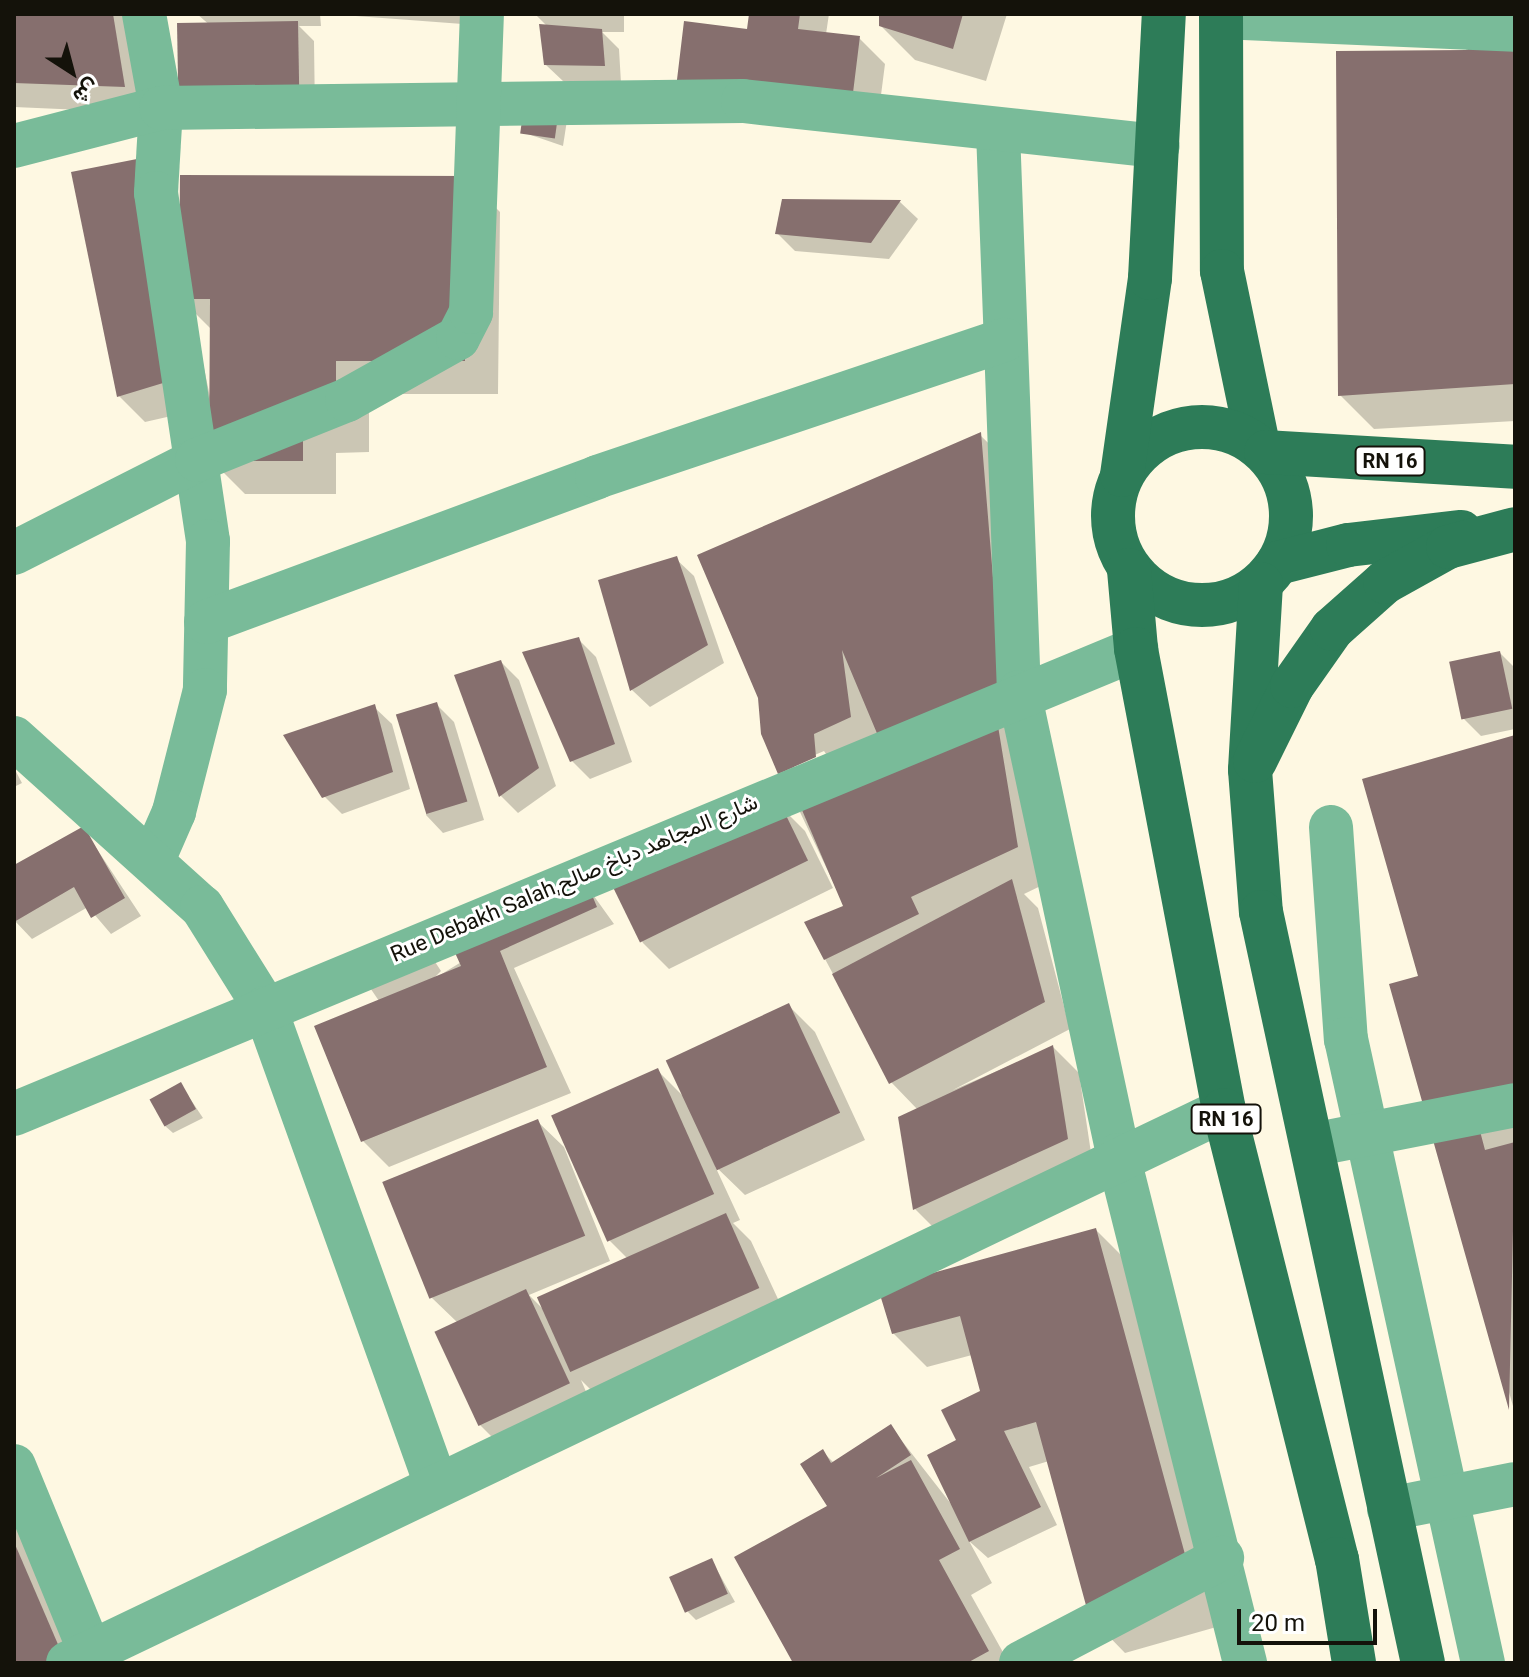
<!DOCTYPE html>
<html>
<head>
<meta charset="utf-8">
<style>
  body { margin:0 }
  #map { position:relative; width:1529px; height:1677px; overflow:hidden; background:#fef8e2; font-family:Roboto,Vazirmatn,sans-serif }
  div>[style] { position:absolute }
  .shadow>* { inset:0; background:#0003 }
  .building>* { inset:0; background:#866f6e; transform-origin:0 0 }
  .minor>* { height:44px; margin:-22px; padding:0 22px; transform-origin:22px; border-radius:22px; background:#79bb99 }
  .major>* { height:44px; margin:-22px; padding:0 22px; transform-origin:22px; border-radius:22px; background:#2d7c58 }
  .major>.ring { margin:-22px; padding:0; box-sizing:content-box; background:none; border:44px solid #2d7c58; border-radius:50% }
  span { translate:-50% -50%; white-space:nowrap; text-align:center; line-height:1.15; -webkit-text-stroke:6px #fff; paint-order:stroke }
  .shield-label span { padding:2px 6px; background:#fff; border:2px solid; border-radius:6px; -webkit-text-stroke-width:0 }
  .shield-label { font-size:20px; color:#14120a; font-weight:700 }
  .street-label { font-size:22px; color:#14120a }
  .frame { position:absolute; inset:0; border:16px solid #14120a; pointer-events:none }
  .north { position:absolute; left:32px; top:32px; width:80px; height:80px; -webkit-text-stroke:6px #fff; paint-order:stroke; rotate:144deg; font-size:22px; font-weight:700; line-height:32px; text-align:center; color:#14120a }
  .north::after { content:''; display:block; margin:auto; width:28px; height:36px; background:#14120a; clip-path:polygon(50% 0,100% 100%,50% 72%,0 100%) }
  .scale { position:absolute; left:1237px; top:1609px; width:140px; height:36px; box-sizing:border-box; border:4px solid #14120a; border-top:0; padding-left:10px; font-size:24px; line-height:28px; white-space:nowrap; color:#14120a; -webkit-text-stroke:6px #fff; paint-order:stroke }
</style>
</head>
<body>
<div id="map">
  <div class="shadow">
    <i style="clip-path:polygon(14px 14px,134px 14px,151px 113px,14px 107px)"></i>
    <i style="clip-path:polygon(197px 14px,320px 14px,321px 26px,299px 26px,314px 41px,315px 116px)"></i>
    <i style="clip-path:polygon(476px 14px,476px 25px,329px 14px)"></i>
    <i style="clip-path:polygon(535px 14px,624px 14px,624px 32px,602px 32px,619px 49px,621px 83px,564px 82px,546px 65px,548px 27px)"></i>
    <i style="clip-path:polygon(751px 14px,829px 14px,826px 34px,859px 38px,885px 64px,876px 134px,748px 31px)"></i>
    <i style="clip-path:polygon(881px 14px,1007px 14px,986px 81px,915px 60px,881px 26px)"></i>
    <i style="clip-path:polygon(1515px 14px,1515px 421px,1374px 429px,1340px 395px,1469px 41px)"></i>
    <i style="clip-path:polygon(570px 101px,563px 146px,522px 132px)"></i>
    <i style="clip-path:polygon(evenodd,466px 178px,500px 212px,498px 394px,369px 394px,369px 452px,336px 453px,336px 494px,245px 494px,211px 460px,211px 407px,145px 422px,119px 396px,179px 243px,466px 178px,192px 310px,212px 330px,210px 397px,192px 310px)"></i>
    <i style="clip-path:polygon(784px 201px,900px 202px,918px 219px,889px 259px,795px 251px,777px 233px)"></i>
    <i style="clip-path:polygon(evenodd,980px 435px,1014px 468px,1051px 881px,1024px 894px,1038px 908px,1070px 1029px,953px 1090px,1053px 1047px,1079px 1073px,1093px 1166px,941px 1235px,915px 1209px,901px 1118px,918px 1110px,891px 1082px,825px 959px,845px 907px,763px 734px,980px 435px,824px 751px,826px 754px,794px 769px,794px 764px,824px 751px)"></i>
    <i style="clip-path:polygon(676px 559px,694px 576px,724px 663px,650px 707px,632px 690px,601px 581px)"></i>
    <i style="clip-path:polygon(578px 639px,596px 657px,632px 762px,590px 779px,572px 761px)"></i>
    <i style="clip-path:polygon(1500px 653px,1515px 668px,1515px 729px,1481px 736px,1463px 718px)"></i>
    <i style="clip-path:polygon(501px 662px,519px 680px,556px 786px,518px 813px,501px 796px,456px 677px)"></i>
    <i style="clip-path:polygon(436px 704px,454px 722px,484px 820px,443px 833px,426px 815px)"></i>
    <i style="clip-path:polygon(374px 707px,392px 724px,410px 789px,342px 814px,324px 796px)"></i>
    <i style="clip-path:polygon(1515px 737px,1515px 1413px,1392px 986px,1420px 978px)"></i>
    <i style="clip-path:polygon(14px 768px,22px 783px,14px 787px)"></i>
    <i style="clip-path:polygon(779px 805px,805px 831px,833px 888px,669px 969px,643px 943px,615px 886px)"></i>
    <i style="clip-path:polygon(83px 828px,141px 916px,111px 934px,88px 907px,32px 939px,14px 920px,14px 868px)"></i>
    <i style="clip-path:polygon(586px 885px,614px 924px,514px 968px,571px 1093px,389px 1167px,363px 1141px,379px 1001px,360px 973px,422px 942px,441px 971px,432px 980px)"></i>
    <i style="clip-path:polygon(789px 1006px,815px 1032px,865px 1140px,745px 1195px,715px 1166px,740px 1220px,733px 1223px,751px 1241px,785px 1314px,601px 1400px,581px 1380px,594px 1410px,506px 1451px,480px 1425px,458px 1323px,432px 1298px,537px 1121px,564px 1147px,610px 1261px,529px 1295px,544px 1310px,629px 1260px,610px 1241px,658px 1071px,685px 1098px)"></i>
    <i style="clip-path:polygon(181px 1085px,203px 1118px,173px 1133px,164px 1125px)"></i>
    <i style="clip-path:polygon(1096px 1230px,1130px 1264px,1227px 1624px,1125px 1653px,1092px 1619px,1049px 1461px,1029px 1467px,1057px 1525px,988px 1558px,969px 1541px,992px 1583px,971px 1595px,1009px 1663px,796px 1663px,830px 1507px,823px 1452px,834px 1463px,891px 1427px,955px 1509px,958px 1441px,982px 1392px,972px 1355px,927px 1367px,893px 1333px)"></i>
    <i style="clip-path:polygon(14px 1499px,84px 1663px,14px 1663px)"></i>
    <i style="clip-path:polygon(712px 1561px,735px 1602px,696px 1620px,688px 1612px)"></i>
  </div>
  <div class="building">
    <i style="clip-path:polygon(14px 14px,113px 14px,125px 87px,14px 83px)"></i>
    <i style="clip-path:polygon(749px 14px,800px 14px,798px 29px,860px 36px,851px 109px,676px 88px,684px 21px,747px 29px)"></i>
    <i style="clip-path:polygon(879px 14px,963px 14px,953px 49px,879px 26px)"></i>
    <i style="clip-path:polygon(1515px 14px,1515px 384px,1338px 396px,1336px 51px,1467px 50px)"></i>
    <i style="left:298px;top:21px;width:78px;height:121px;rotate:89deg"></i>
    <i style="clip-path:polygon(539px 24px,602px 29px,605px 66px,544px 65px)"></i>
    <i style="left:527px;top:85px;width:35px;height:49px;rotate:8deg"></i>
    <i style="clip-path:polygon(142px 158px,173px 380px,117px 397px,71px 172px)"></i>
    <i style="clip-path:polygon(180px 175px,467px 176px,465px 361px,336px 361px,336px 419px,303px 420px,303px 461px,209px 461px,210px 299px,179px 299px)"></i>
    <i style="clip-path:polygon(782px 199px,901px 200px,871px 243px,775px 234px)"></i>
    <i style="clip-path:polygon(981px 432px,1003px 699px,884px 750px,842px 650px,851px 717px,814px 734px,816px 757px,778px 774px,761px 734px,758px 698px,697px 555px)"></i>
    <i style="clip-path:polygon(677px 556px,708px 645px,630px 691px,598px 580px)"></i>
    <i style="clip-path:polygon(579px 637px,615px 744px,570px 762px,522px 652px)"></i>
    <i style="left:1500px;top:651px;width:59px;height:52px;rotate:78deg"></i>
    <i style="clip-path:polygon(501px 660px,539px 768px,499px 797px,454px 675px)"></i>
    <i style="left:437px;top:702px;width:104px;height:43px;rotate:73deg"></i>
    <i style="clip-path:polygon(375px 704px,393px 772px,322px 798px,283px 735px)"></i>
    <i style="clip-path:polygon(997px 720px,1018px 847px,911px 897px,919px 914px,824px 960px,804px 922px,843px 906px,796px 796px)"></i>
    <i style="clip-path:polygon(1515px 735px,1515px 1105px,1476px 1116px,1485px 1150px,1515px 1142px,1509px 1410px,1389px 984px,1418px 976px,1362px 779px)"></i>
    <i style="left:780px;top:803px;width:64px;height:187px;rotate:64deg"></i>
    <i style="clip-path:polygon(84px 826px,125px 898px,91px 918px,74px 887px,14px 922px,14px 865px)"></i>
    <i style="clip-path:polygon(1012px 879px,1045px 1002px,889px 1084px,832px 974px)"></i>
    <i style="clip-path:polygon(587px 883px,597px 907px,500px 951px,547px 1067px,361px 1142px,314px 1026px,461px 966px,451px 944px)"></i>
    <i style="left:789px;top:1003px;width:121px;height:136px;rotate:65deg"></i>
    <i style="clip-path:polygon(1053px 1045px,1068px 1139px,913px 1210px,898px 1117px)"></i>
    <i style="left:658px;top:1068px;width:138px;height:117px;rotate:66deg"></i>
    <i style="left:181px;top:1082px;width:31px;height:36px;rotate:61deg"></i>
    <i style="left:538px;top:1119px;width:126px;height:168px;rotate:68deg"></i>
    <i style="left:726px;top:1213px;width:82px;height:207px;rotate:66deg"></i>
    <i style="clip-path:polygon(1096px 1228px,1195px 1591px,1090px 1620px,1036px 1422px,1004px 1431px,1041px 1507px,969px 1542px,927px 1455px,956px 1440px,941px 1410px,980px 1391px,960px 1316px,892px 1334px,878px 1288px)"></i>
    <i style="left:526px;top:1289px;width:104px;height:101px;rotate:65deg"></i>
    <i style="clip-path:polygon(891px 1424px,911px 1455px,876px 1478px,911px 1460px,960px 1549px,939px 1560px,989px 1651px,967px 1663px,793px 1663px,734px 1557px,827px 1506px,800px 1464px,823px 1449px,831px 1463px)"></i>
    <i style="clip-path:polygon(14px 1542px,66px 1663px,14px 1663px)"></i>
    <i style="left:712px;top:1558px;width:39px;height:47px;rotate:66deg"></i>
  </div>
  <div class="minor">
    <i style="left:144px;top:14px;width:96px;rotate:79.7deg"></i>
    <i style="left:161px;top:108px;width:85px;rotate:93.4deg"></i>
    <i style="left:156px;top:193px;width:352px;rotate:81.5deg"></i>
    <i style="left:208px;top:541px;width:149px;rotate:91.2deg"></i>
    <i style="left:205px;top:690px;width:126px;rotate:104.3deg"></i>
    <i style="left:174px;top:812px;width:52px;rotate:113.6deg"></i>
    <i style="left:1221px;top:17px;width:294px;rotate:2.5deg"></i>
    <i style="left:998px;top:131px;width:561px;rotate:87.86deg"></i>
    <i style="left:1019px;top:692px;width:473px;rotate:77.9deg"></i>
    <i style="left:1118px;top:1155px;width:524px;rotate:75.96deg"></i>
    <i style="left:14px;top:146px;width:152px;rotate:-14.5deg"></i>
    <i style="left:161px;top:108px;width:582px;rotate:-0.69deg"></i>
    <i style="left:743px;top:101px;width:417px;rotate:6.2deg"></i>
    <i style="left:14px;top:553px;width:205px;rotate:-26.9deg"></i>
    <i style="left:197px;top:460px;width:162px;rotate:-21.8deg"></i>
    <i style="left:347px;top:400px;width:127px;rotate:-29.2deg"></i>
    <i style="left:458px;top:338px;width:29px;rotate:-63deg"></i>
    <i style="left:471px;top:312px;width:298px;rotate:-87.9deg"></i>
    <i style="left:206px;top:622px;width:417px;rotate:-20.3deg"></i>
    <i style="left:597px;top:477px;width:430px;rotate:-18.6deg"></i>
    <i style="left:14px;top:738px;width:253px;rotate:42deg"></i>
    <i style="left:202px;top:907px;width:119px;rotate:58deg"></i>
    <i style="left:265px;top:1008px;width:506px;rotate:70.24deg"></i>
    <i style="left:1331px;top:827px;width:213px;rotate:86deg"></i>
    <i style="left:1346px;top:1039px;width:639px;rotate:77.62deg"></i>
    <i style="left:14px;top:1114px;width:1215px;rotate:-22.51deg"></i>
    <i style="left:1312px;top:1145px;width:207px;rotate:-11.1deg"></i>
    <i style="left:14px;top:1466px;width:200px;rotate:67.7deg"></i>
    <i style="left:1389px;top:1509px;width:128px;rotate:-11.2deg"></i>
    <i style="left:68px;top:1663px;width:1281px;rotate:-25.57deg"></i>
    <i style="left:1021px;top:1663px;width:227px;rotate:-27.6deg"></i>
  </div>
  <div class="major">
    <i style="left:1221px;top:14px;width:257px;rotate:89.8deg"></i>
    <i style="left:1222px;top:271px;width:178px;rotate:78.3deg"></i>
    <i class="ring" style="left:1113px;top:427px;width:134px;height:134px"></i>
    <i style="left:1266px;top:452px;width:249px;rotate:3.4deg"></i>
    <i style="left:1122px;top:475px;width:199px;rotate:-81.9deg"></i>
    <i style="left:1150px;top:278px;width:264px;rotate:-87deg"></i>
    <i style="left:1278px;top:563px;width:72px;rotate:-14.4deg"></i>
    <i style="left:1348px;top:545px;width:114px;rotate:-6.6deg"></i>
    <i style="left:1129px;top:570px;width:79px;rotate:84.9deg"></i>
    <i style="left:1136px;top:649px;width:469px;rotate:79.2deg"></i>
    <i style="left:1224px;top:1110px;width:463px;rotate:75.9deg"></i>
    <i style="left:1337px;top:1559px;width:105px;rotate:80.7deg"></i>
    <i style="left:1261px;top:584px;width:186px;rotate:93.4deg"></i>
    <i style="left:1250px;top:770px;width:142px;rotate:85.6deg"></i>
    <i style="left:1261px;top:912px;width:768px;rotate:77.83deg"></i>
    <i style="left:1255px;top:761px;width:84px;rotate:-63.7deg"></i>
    <i style="left:1292px;top:686px;width:70px;rotate:-54.9deg"></i>
    <i style="left:1332px;top:629px;width:71px;rotate:-41.6deg"></i>
    <i style="left:1385px;top:582px;width:72px;rotate:-29.1deg"></i>
    <i style="left:1448px;top:547px;width:69px;rotate:-15deg"></i>
  </div>
  <div class="shield-label">
    <span style="left:1390px;top:461px">RN 16</span>
    <span style="left:1226px;top:1119px">RN 16</span>
  </div>
  <div class="street-label">
    <span style="left:574px;top:878px;rotate:-23deg">Rue Debakh Salah,شارع المجاهد دباخ صالح</span>
  </div>
  <div class="frame"></div>
  <div class="north">ش</div>
  <div class="scale">20 m</div>
</div>
</body>
</html>
